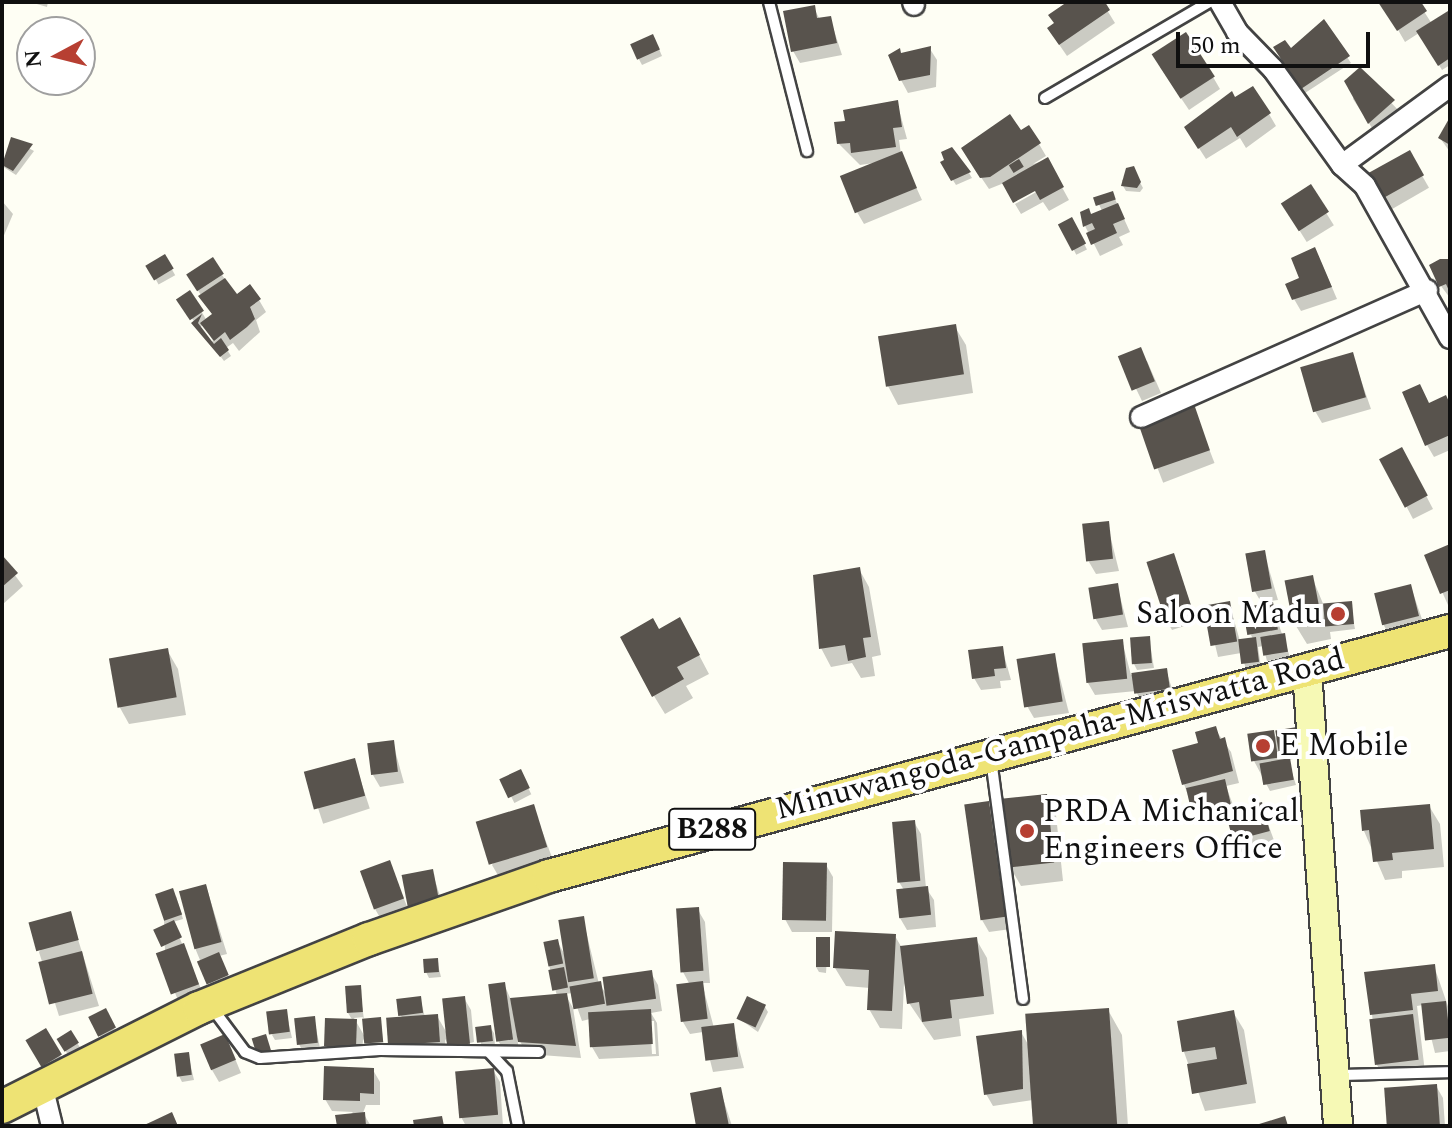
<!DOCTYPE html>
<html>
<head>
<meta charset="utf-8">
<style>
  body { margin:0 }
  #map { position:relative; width:1452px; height:1128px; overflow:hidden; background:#fefef4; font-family:Spectral,serif }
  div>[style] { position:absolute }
  .shadow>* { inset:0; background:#0003; transform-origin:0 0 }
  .building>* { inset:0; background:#58534d; transform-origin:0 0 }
  .roads { filter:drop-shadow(2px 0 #434343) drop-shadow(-2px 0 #434343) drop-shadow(0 2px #434343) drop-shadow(0 -2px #434343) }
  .lane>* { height:10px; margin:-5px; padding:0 5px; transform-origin:5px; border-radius:5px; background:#fff }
  .street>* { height:20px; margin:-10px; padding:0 10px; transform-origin:10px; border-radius:10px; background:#fff }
  .secondary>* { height:28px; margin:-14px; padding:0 14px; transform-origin:14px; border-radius:14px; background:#f6f9b5 }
  .primary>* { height:32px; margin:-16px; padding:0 16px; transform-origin:16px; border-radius:16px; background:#eee374 }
  .dots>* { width:22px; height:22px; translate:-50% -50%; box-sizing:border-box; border:4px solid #fff; border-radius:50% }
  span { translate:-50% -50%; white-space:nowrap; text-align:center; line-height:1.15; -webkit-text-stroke:8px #fff; paint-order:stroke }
  .shield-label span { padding:2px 6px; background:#fff; border:2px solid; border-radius:6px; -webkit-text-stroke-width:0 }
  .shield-label { font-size:30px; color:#101010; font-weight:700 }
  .poi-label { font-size:32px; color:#101010 }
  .right { translate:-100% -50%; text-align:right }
  .left { translate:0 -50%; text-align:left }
  .street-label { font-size:32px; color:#101010 }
  .frame { position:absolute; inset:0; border:4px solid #101010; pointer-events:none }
  .north { position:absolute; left:16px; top:16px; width:80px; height:80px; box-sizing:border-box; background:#fff; border:2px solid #9f9f9f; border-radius:50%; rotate:263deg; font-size:22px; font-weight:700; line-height:32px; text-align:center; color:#101010 }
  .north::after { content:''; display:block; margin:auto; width:28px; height:36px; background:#b73f32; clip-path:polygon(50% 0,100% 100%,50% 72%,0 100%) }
  .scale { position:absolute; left:1176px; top:32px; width:194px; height:36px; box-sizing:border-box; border:4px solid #101010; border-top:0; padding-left:10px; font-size:24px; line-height:28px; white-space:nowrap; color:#101010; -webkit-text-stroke:6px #fff; paint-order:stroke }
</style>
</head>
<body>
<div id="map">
  <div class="shadow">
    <i style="clip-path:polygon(30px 2px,48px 2px,47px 7px)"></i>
    <i style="clip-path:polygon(1070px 2px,1102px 2px,1115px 23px,1067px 56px,1056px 40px,1056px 24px)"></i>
    <i style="clip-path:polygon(1382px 2px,1418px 2px,1432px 24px,1447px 14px,1450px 65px,1442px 70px,1419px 33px,1405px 42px)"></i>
    <i style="clip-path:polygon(814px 8px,820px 20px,830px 18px,842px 55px,800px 63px,793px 51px)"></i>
    <i style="clip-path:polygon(1324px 22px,1351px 63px,1305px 93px,1276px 48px,1290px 51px)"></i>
    <i style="clip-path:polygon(656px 42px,662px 56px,642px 65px,632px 46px)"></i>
    <i style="clip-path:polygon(930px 49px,937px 60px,936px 87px,908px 93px,901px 80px,902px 55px)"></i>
    <i style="clip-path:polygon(1160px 67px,1213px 77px,1220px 89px,1189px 110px)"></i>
    <i style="clip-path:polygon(1360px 70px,1401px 113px,1376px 134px,1353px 99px)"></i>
    <i style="clip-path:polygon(1235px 100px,1269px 114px,1276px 126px,1246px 148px,1240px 138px,1206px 159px,1193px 139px)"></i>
    <i style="clip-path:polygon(897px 102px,907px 139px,899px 140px,901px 154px,922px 200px,864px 224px,857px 212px,874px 163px,860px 165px,839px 144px,849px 109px)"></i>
    <i style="clip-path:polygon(1450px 121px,1450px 152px,1440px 138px)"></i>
    <i style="clip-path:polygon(1020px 133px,1039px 144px,1046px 156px,1033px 164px,1047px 160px,1069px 200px,1049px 211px,1043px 202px,1021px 214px,1015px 204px,1045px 187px,1004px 183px,989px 189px,970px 161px)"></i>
    <i style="clip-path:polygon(12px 139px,34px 151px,16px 175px,2px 166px)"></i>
    <i style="left:1409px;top:153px;width:40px;height:43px;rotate:60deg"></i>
    <i style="clip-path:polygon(942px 163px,969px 173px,972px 178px,956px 185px)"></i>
    <i style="clip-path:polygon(1133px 169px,1143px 188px,1140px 192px,1126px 191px,1123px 186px,1122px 180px,1130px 178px)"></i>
    <i style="left:1310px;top:187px;width:45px;height:32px;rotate:58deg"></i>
    <i style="clip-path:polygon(1115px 199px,1130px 232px,1119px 237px,1123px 245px,1100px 256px,1085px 226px,1102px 211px,1097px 200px)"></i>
    <i style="clip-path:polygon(2px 201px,13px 214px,2px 240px)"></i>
    <i style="left:1072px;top:220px;width:33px;height:12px;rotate:63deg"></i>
    <i style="left:165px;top:257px;width:21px;height:19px;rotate:61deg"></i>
    <i style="clip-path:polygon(1450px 260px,1450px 298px,1441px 286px)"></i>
    <i style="clip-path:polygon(1321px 262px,1337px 299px,1301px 311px,1294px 299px,1302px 279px)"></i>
    <i style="clip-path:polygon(evenodd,222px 275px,237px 296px,259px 300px,266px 312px,256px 320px,260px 332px,239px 351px,233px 343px,226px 348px,231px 356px,224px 361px,178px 300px,190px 292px,207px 321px,214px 316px,189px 276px,222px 275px,203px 323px,213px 341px,211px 342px,200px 329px,203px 323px)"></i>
    <i style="clip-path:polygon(955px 327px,966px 345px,973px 393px,898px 405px,888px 386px)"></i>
    <i style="clip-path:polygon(1352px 354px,1371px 409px,1322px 423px,1315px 411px)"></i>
    <i style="clip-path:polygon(1121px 358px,1147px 361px,1161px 393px,1142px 401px)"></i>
    <i style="clip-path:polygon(1429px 405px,1450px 406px,1450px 450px,1434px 457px,1427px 445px)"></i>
    <i style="left:1193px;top:407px;width:60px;height:55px;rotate:69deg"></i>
    <i style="clip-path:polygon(1382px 460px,1408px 461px,1433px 509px,1413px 519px)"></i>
    <i style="clip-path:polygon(1107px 523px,1119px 571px,1096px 574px,1089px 562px)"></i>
    <i style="clip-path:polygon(1450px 546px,1450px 605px,1448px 605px,1426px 556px)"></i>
    <i style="clip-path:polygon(1264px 552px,1278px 600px,1261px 602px,1254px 590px)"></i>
    <i style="clip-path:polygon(1173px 555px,1197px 622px,1172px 630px,1165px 618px)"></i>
    <i style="clip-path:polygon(2px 558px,23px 586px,2px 605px)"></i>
    <i style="clip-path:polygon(859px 569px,869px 587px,881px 655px,872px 657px,875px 676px,861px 678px,852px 663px,831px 667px,821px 648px)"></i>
    <i style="clip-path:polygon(1312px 577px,1324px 606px,1350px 603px,1355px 629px,1330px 632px,1331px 639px,1307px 644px,1296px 626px,1287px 582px)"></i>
    <i style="clip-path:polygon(1117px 585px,1128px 627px,1102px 630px,1095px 618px)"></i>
    <i style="clip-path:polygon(1411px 587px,1425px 628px,1390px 636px,1383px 624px)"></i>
    <i style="clip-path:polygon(1229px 603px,1240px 641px,1253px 639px,1251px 635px,1272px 605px,1290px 657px,1267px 661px,1263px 646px,1258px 647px,1261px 667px,1246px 669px,1241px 653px,1218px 657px,1206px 607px)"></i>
    <i style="clip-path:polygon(690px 638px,709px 674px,686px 686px,693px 698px,665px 714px,654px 696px)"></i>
    <i style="clip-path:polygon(1149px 638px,1154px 668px,1137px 670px,1134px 664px)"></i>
    <i style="clip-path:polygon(1122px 641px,1131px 675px,1166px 670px,1176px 701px,1143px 706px,1136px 691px,1095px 695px,1088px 683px)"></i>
    <i style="clip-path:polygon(1002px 648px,1011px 680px,1000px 681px,1001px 688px,981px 690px,974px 678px)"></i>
    <i style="clip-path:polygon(167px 650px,178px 669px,186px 715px,129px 724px,119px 706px,111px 659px)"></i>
    <i style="clip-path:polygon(1054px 655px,1069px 713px,1034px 718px,1027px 706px)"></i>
    <i style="clip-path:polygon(1215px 729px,1231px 752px,1239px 783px,1226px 786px,1233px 805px,1224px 797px,1232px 812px,1261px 805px,1275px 843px,1241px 852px,1229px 819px,1201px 825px,1194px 813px,1184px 784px,1201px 744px)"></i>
    <i style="clip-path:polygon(1296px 729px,1303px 757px,1288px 760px,1296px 785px,1270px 791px,1254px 761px,1273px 732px,1279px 742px)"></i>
    <i style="clip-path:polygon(393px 743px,404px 783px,380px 787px,373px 775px)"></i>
    <i style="left:354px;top:760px;width:51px;height:49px;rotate:72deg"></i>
    <i style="left:520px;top:772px;width:25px;height:19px;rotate:63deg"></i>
    <i style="clip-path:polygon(1045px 796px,1056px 815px,1063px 881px,1021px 886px,1010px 867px)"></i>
    <i style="clip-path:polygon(988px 804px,995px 816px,1011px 929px,989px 932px,982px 920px)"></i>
    <i style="clip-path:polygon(1429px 806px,1440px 824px,1444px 867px,1402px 871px,1402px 878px,1385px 880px,1364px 831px)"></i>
    <i style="clip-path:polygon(533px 807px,553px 860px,499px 877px,492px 865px)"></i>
    <i style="clip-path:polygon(914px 822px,921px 834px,926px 888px,934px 900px,936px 927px,907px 930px,900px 918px,904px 890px,899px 882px)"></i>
    <i style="clip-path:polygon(389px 863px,409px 911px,382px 921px,375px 909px)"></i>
    <i style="clip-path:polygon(826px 865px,833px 877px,832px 932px,792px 932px,785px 919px)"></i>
    <i style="clip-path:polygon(432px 871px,445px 912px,417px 918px,410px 905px)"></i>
    <i style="clip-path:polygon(206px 886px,227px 954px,219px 956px,230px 981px,212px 989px,195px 948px)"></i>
    <i style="clip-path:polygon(176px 896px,183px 919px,173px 922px,204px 996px,180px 1005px,159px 954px,165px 952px,164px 919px)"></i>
    <i style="clip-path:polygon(698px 910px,705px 922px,710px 983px,702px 983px,714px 1028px,733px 1026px,744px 1068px,713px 1072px,703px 1032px,690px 1034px,683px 1022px,690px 985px,683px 972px)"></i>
    <i style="clip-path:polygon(70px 914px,99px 1006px,59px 1016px,39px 952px)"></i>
    <i style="clip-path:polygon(evenodd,583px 919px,599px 984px,608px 996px,651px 973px,658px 985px,662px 1011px,651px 1013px,657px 1023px,659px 1056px,599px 1059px,592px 1047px,590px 1019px,582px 1021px,572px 993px,565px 994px,573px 1008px,581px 1058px,527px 1054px,517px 1036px,519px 1051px,505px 1053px,494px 1033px,495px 1046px,482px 1048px,478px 1029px,490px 1027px,498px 1039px,504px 984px,511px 1000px,557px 996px,549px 965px,557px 941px,565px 955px,583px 919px,650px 1021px,654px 1021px,656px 1054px,652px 1054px,650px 1021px)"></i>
    <i style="clip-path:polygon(895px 936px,902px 948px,976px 939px,987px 958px,994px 1014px,959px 1019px,961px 1036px,934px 1040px,909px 1003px,904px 983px,902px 1029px,880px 1028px,869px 1009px,870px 988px,846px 986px,835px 968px)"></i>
    <i style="clip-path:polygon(828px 939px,826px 973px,819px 972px,816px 967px)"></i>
    <i style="clip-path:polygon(437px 961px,441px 977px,429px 978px,426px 972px)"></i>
    <i style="clip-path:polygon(1434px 966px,1450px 1012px,1450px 1051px,1435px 1053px,1423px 1005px,1417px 1006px,1425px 1072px,1384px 1077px,1377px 1065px,1372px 1014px)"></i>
    <i style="clip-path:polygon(evenodd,360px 988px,364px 1020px,380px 1019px,384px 1047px,368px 1048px,363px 1039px,362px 1059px,333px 1058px,326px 1045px,353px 1021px,348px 1013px,360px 988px,364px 1017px,365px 1037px,354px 1018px,364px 1017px)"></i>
    <i style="clip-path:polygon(420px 998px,425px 1017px,437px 1016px,448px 1035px,464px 998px,471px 1010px,474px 1042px,451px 1048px,474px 1046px,475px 1056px,456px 1057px,445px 1039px,446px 1054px,397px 1057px,390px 1045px,403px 1019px,400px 1014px)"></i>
    <i style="clip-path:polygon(765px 1007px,768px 1012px,758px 1032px,738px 1018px)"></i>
    <i style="clip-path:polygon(1108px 1010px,1122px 1035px,1128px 1126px,1035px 1126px,1033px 1100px,993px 1106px,986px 1094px,1021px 1032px,1029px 1046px)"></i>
    <i style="left:105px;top:1011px;width:26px;height:16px;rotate:62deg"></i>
    <i style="clip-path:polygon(286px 1011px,292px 1038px,275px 1040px,272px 1035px)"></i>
    <i style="clip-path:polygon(1233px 1012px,1244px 1030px,1256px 1103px,1205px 1111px,1184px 1052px)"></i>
    <i style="clip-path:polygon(314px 1018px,320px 1048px,302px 1050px,299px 1044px)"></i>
    <i style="left:46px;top:1031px;width:43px;height:21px;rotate:60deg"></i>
    <i style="left:70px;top:1033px;width:19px;height:14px;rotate:55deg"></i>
    <i style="clip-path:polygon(231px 1049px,241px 1073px,219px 1082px,212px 1070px)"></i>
    <i style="clip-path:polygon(188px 1054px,194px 1080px,182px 1082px,179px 1076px)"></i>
    <i style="clip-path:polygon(373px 1070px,380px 1082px,380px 1105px,366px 1105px,363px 1113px,371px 1126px,339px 1126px,353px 1112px,332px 1111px,325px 1099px)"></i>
    <i style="clip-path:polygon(493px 1070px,500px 1082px,503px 1126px,466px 1126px,461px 1117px)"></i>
    <i style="clip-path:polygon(1436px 1086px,1443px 1098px,1445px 1126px,1389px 1126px)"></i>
    <i style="clip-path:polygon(720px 1089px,732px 1126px,698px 1126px)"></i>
  </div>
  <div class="building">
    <i style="clip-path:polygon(1067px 2px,1105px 2px,1110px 10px,1059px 45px,1047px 28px,1054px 23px,1048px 15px)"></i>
    <i style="clip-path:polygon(1378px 2px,1421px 2px,1427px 11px,1397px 31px)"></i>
    <i style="clip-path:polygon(815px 5px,817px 18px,831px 16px,837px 43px,791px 52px,783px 11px)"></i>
    <i style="clip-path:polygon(1448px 11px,1450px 58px,1438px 66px,1416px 31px)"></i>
    <i style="clip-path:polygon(1324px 19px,1350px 56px,1301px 89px,1273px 47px,1285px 40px,1291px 48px)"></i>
    <i style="left:1186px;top:32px;width:53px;height:41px;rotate:57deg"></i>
    <i style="left:653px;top:34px;width:17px;height:25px;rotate:66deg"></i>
    <i style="clip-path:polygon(931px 46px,930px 75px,899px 81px,888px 55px,900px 48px,901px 53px)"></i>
    <i style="clip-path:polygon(1360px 67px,1395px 100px,1368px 124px,1344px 81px)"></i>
    <i style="clip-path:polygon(1253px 86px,1271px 113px,1237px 137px,1231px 127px,1198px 149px,1184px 127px,1232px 91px,1235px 97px)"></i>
    <i style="clip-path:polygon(898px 100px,902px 127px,893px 128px,896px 147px,851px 153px,850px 143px,837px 144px,834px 122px,845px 121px,843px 110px)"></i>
    <i style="clip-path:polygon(1010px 114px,1021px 130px,1029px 125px,1041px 143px,990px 177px,980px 178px,961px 148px)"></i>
    <i style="clip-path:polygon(1450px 117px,1450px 145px,1438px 138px)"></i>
    <i style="clip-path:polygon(11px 137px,33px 144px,13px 171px,2px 165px)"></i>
    <i style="clip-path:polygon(952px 147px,971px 172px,951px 181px,940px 162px,944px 160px,941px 152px)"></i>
    <i style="left:1410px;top:150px;width:29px;height:47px;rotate:61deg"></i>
    <i style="left:902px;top:151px;width:40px;height:67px;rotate:68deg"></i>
    <i style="clip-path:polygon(1048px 157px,1064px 187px,1040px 200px,1035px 191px,1013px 203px,1002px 183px)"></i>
    <i style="left:1019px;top:159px;width:9px;height:12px;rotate:58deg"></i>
    <i style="clip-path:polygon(1134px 166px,1141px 182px,1137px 188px,1121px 186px,1126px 168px)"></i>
    <i style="left:1311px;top:184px;width:33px;height:36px;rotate:57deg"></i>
    <i style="left:1113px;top:191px;width:9px;height:21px;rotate:72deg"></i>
    <i style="clip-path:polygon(1118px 203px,1125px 219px,1113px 224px,1117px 233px,1091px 245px,1086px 233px,1095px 229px,1092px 223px,1083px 227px,1080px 212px,1089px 208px,1091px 214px)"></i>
    <i style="left:1072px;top:217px;width:30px;height:16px;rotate:62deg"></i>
    <i style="clip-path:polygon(1315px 247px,1332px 287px,1292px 300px,1285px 284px,1299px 278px,1291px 258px)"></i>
    <i style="left:165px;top:254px;width:17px;height:23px;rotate:59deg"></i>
    <i style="left:213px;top:257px;width:20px;height:32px;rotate:57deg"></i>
    <i style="clip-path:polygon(1440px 259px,1450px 259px,1450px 293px,1446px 284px,1439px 287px,1429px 265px)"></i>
    <i style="clip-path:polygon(225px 278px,237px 294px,250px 284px,261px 299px,250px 307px,255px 319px,247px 327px,230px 340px,225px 332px,214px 341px,200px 323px,212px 314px,198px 296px)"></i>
    <i style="left:190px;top:290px;width:25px;height:17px;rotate:56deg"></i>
    <i style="clip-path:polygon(202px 314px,198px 323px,214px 344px,221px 338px,229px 350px,220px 357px,191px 323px)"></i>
    <i style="left:956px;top:324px;width:51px;height:79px;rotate:81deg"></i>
    <i style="left:1141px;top:347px;width:37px;height:25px;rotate:68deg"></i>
    <i style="left:1353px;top:352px;width:47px;height:55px;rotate:74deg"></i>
    <i style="clip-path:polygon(1420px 384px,1429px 403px,1446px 395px,1450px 404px,1450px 435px,1425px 446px,1402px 392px)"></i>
    <i style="left:1194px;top:404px;width:49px;height:59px;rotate:71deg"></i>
    <i style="left:1402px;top:447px;width:55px;height:26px;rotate:62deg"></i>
    <i style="left:1109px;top:521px;width:38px;height:27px;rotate:84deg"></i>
    <i style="clip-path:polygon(1450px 544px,1450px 590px,1440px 594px,1424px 555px)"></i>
    <i style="left:1265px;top:550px;width:39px;height:20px;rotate:80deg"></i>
    <i style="left:1174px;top:553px;width:60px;height:29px;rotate:72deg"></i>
    <i style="clip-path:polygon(2px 555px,18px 573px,2px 587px)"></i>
    <i style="clip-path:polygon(860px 567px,871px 637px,863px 638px,866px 657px,848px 661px,845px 645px,819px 649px,813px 575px)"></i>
    <i style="left:1313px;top:575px;width:47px;height:29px;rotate:79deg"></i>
    <i style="left:1118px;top:583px;width:32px;height:30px;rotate:81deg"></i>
    <i style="left:1411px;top:584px;width:33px;height:38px;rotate:76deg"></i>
    <i style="left:1230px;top:601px;width:41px;height:27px;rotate:80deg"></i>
    <i style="left:1352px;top:601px;width:23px;height:29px;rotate:85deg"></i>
    <i style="left:1273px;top:602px;width:28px;height:31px;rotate:80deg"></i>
    <i style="clip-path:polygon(680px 617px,700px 655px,677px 667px,684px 679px,652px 697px,620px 637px,653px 618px,659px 629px)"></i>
    <i style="left:1285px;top:633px;width:19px;height:25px;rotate:81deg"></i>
    <i style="left:1150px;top:636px;width:27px;height:20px;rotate:86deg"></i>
    <i style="left:1256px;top:637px;width:25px;height:18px;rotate:83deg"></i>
    <i style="left:1123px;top:639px;width:40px;height:41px;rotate:84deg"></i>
    <i style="clip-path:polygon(1003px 646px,1006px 668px,994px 669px,995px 676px,972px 679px,968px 650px)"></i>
    <i style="left:168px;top:648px;width:50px;height:60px;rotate:80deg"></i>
    <i style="left:1055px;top:653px;width:49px;height:39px;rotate:81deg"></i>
    <i style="left:1167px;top:668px;width:21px;height:36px;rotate:82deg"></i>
    <i style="clip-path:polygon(1216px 726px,1220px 739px,1225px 737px,1233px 771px,1182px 785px,1172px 750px,1198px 743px,1195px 732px)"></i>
    <i style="left:1297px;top:727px;width:25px;height:22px;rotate:81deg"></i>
    <i style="left:1274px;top:730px;width:28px;height:27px;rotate:82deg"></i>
    <i style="left:394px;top:740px;width:32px;height:27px;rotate:83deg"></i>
    <i style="left:355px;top:758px;width:39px;height:53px;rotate:75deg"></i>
    <i style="left:1290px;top:758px;width:22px;height:31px;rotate:80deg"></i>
    <i style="left:521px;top:769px;width:21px;height:24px;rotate:65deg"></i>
    <i style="left:1225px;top:779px;width:27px;height:40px;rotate:77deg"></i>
    <i style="left:1047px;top:794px;width:69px;height:46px;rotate:84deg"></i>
    <i style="left:989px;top:801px;width:117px;height:25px;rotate:82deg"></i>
    <i style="left:1262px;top:802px;width:30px;height:38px;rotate:75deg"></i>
    <i style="left:534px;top:804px;width:45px;height:61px;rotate:73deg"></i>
    <i style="clip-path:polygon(1430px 804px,1434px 849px,1392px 853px,1393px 860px,1373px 862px,1369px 830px,1362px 831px,1360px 810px)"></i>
    <i style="left:915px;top:820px;width:61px;height:23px;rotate:85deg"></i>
    <i style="left:390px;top:860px;width:41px;height:32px;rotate:70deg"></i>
    <i style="left:783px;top:862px;width:44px;height:58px;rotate:1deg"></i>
    <i style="left:433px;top:869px;width:32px;height:32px;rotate:79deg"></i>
    <i style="left:206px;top:884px;width:60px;height:28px;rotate:75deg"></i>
    <i style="left:928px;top:886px;width:29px;height:32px;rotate:84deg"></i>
    <i style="left:173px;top:888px;width:28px;height:19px;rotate:71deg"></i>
    <i style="left:699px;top:907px;width:64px;height:23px;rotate:86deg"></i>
    <i style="left:71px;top:911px;width:30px;height:44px;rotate:75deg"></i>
    <i style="left:584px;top:916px;width:63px;height:26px;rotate:81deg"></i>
    <i style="left:174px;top:920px;width:19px;height:23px;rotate:65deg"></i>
    <i style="clip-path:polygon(835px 931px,896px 934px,892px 1011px,867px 1010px,869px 970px,833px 968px)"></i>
    <i style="left:816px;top:937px;width:14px;height:30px"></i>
    <i style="clip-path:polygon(977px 937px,984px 996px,950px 1000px,952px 1018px,922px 1022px,919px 1002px,907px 1004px,900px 946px)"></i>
    <i style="left:558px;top:939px;width:25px;height:15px;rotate:78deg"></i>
    <i style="left:184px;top:943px;width:44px;height:30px;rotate:70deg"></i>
    <i style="left:82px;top:951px;width:44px;height:45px;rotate:76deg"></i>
    <i style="left:219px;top:952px;width:25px;height:24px;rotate:67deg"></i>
    <i style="left:438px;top:958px;width:14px;height:15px;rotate:86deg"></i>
    <i style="clip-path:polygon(1435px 964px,1438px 991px,1411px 994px,1413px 1010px,1370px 1015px,1364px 972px)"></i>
    <i style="left:564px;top:967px;width:21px;height:16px;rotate:79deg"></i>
    <i style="left:652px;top:970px;width:29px;height:50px;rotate:82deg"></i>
    <i style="left:601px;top:981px;width:23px;height:32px;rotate:80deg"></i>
    <i style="left:703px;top:981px;width:38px;height:27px;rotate:83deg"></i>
    <i style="left:505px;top:982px;width:58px;height:17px;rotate:82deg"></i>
    <i style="left:361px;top:985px;width:27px;height:16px;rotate:86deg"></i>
    <i style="clip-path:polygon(567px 993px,576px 1046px,518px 1042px,510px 998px)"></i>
    <i style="left:421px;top:996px;width:17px;height:25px;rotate:83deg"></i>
    <i style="left:465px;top:996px;width:48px;height:23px;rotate:84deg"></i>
    <i style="left:747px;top:996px;width:21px;height:25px;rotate:25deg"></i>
    <i style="left:1446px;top:1001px;width:37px;height:25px;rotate:84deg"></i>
    <i style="left:106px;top:1008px;width:22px;height:20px;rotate:63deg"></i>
    <i style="left:1109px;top:1008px;width:118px;height:84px;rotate:86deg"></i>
    <i style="left:287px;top:1009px;width:23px;height:21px;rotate:83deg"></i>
    <i style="left:651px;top:1009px;width:35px;height:63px;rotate:87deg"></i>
    <i style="clip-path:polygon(1234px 1010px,1247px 1084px,1192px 1094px,1187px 1064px,1217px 1059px,1215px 1047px,1182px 1052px,1177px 1021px)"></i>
    <i style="left:438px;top:1014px;width:28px;height:52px;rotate:86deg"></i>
    <i style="left:1413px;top:1014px;width:46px;height:44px;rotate:83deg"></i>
    <i style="left:315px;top:1016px;width:27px;height:21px;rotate:84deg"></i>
    <i style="left:381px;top:1017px;width:25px;height:19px;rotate:85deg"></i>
    <i style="left:325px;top:1018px;width:32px;height:28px;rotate:2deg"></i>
    <i style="left:734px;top:1023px;width:34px;height:33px;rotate:83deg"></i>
    <i style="left:491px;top:1025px;width:16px;height:16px;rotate:83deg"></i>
    <i style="left:46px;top:1028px;width:31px;height:24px;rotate:59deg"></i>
    <i style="left:71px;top:1030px;width:15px;height:17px;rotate:58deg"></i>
    <i style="clip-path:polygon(1022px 1030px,1023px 1089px,984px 1095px,976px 1036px)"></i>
    <i style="left:225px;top:1034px;width:28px;height:27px;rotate:67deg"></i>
    <i style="left:266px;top:1034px;width:17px;height:15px;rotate:73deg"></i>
    <i style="left:189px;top:1052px;width:23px;height:15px;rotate:83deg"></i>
    <i style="clip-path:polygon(324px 1066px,374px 1068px,374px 1094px,360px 1093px,360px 1101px,323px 1100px)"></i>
    <i style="left:494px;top:1068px;width:47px;height:39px;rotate:85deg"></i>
    <i style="left:1437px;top:1084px;width:42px;height:53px;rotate:86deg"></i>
    <i style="clip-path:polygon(721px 1087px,729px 1126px,696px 1126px,690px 1093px)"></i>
    <i style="clip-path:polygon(172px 1112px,178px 1126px,142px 1126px,153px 1121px)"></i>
    <i style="clip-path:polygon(365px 1112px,366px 1126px,337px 1126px,335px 1115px)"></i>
    <i style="clip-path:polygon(442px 1116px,444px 1126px,414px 1126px,413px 1120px)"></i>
    <i style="clip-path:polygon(1285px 1116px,1288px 1126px,1256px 1126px,1256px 1125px)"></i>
  </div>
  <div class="roads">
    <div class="lane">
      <i style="left:769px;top:2px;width:154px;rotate:75.7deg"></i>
      <i style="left:1045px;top:98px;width:190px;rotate:-30.3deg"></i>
      <i style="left:991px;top:759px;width:242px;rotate:82.4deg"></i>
      <i style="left:213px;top:1009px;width:54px;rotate:53.3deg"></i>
      <i style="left:245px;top:1052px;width:16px;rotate:22deg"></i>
      <i style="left:260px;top:1058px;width:120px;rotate:-3.8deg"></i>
      <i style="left:380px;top:1050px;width:159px;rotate:0.7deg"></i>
      <i style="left:489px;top:1052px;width:26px;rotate:47deg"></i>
      <i style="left:507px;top:1071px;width:56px;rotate:78.7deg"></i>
      <i style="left:1337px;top:1075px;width:113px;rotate:-1.5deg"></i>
    </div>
    <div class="street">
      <i style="left:913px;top:2px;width:3px;rotate:72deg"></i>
      <i style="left:1220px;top:2px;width:34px;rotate:60deg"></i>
      <i style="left:1237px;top:32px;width:52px;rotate:45.8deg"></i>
      <i style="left:1273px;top:69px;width:118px;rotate:54.3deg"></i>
      <i style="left:1342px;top:165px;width:31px;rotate:42deg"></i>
      <i style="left:1365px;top:186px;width:174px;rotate:60.8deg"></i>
      <i style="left:1342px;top:165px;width:134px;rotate:-36.2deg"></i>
      <i style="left:1141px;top:417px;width:313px;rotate:-23.9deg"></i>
      <i style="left:42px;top:1085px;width:42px;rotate:76.3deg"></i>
    </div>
    <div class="secondary">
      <i style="left:1307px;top:670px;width:457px;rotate:86.1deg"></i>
    </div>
    <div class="primary">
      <i style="left:2px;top:1107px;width:220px;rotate:-26.7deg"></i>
      <i style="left:199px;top:1008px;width:183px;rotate:-22.1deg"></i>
      <i style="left:369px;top:939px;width:191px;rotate:-19.3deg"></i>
      <i style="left:549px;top:876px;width:934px;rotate:-15.21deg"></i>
    </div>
  </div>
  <div class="dots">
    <i style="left:1338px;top:614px;background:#b73f32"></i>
    <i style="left:1263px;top:746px;background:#b73f32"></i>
    <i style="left:1027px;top:831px;background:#b73f32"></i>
  </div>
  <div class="shield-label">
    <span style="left:712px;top:829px">B288</span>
  </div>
  <div class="poi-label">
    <span class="right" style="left:1322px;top:614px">Saloon Madu</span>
    <span class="left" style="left:1279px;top:746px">E Mobile</span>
    <span class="left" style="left:1043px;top:831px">PRDA Michanical<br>Engineers Office</span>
  </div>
  <div class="street-label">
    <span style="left:1060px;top:735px;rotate:-15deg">Minuwangoda-Gampaha-Mriswatta Road</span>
  </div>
  <div class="frame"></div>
  <div class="north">N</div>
  <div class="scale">50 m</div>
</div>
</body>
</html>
